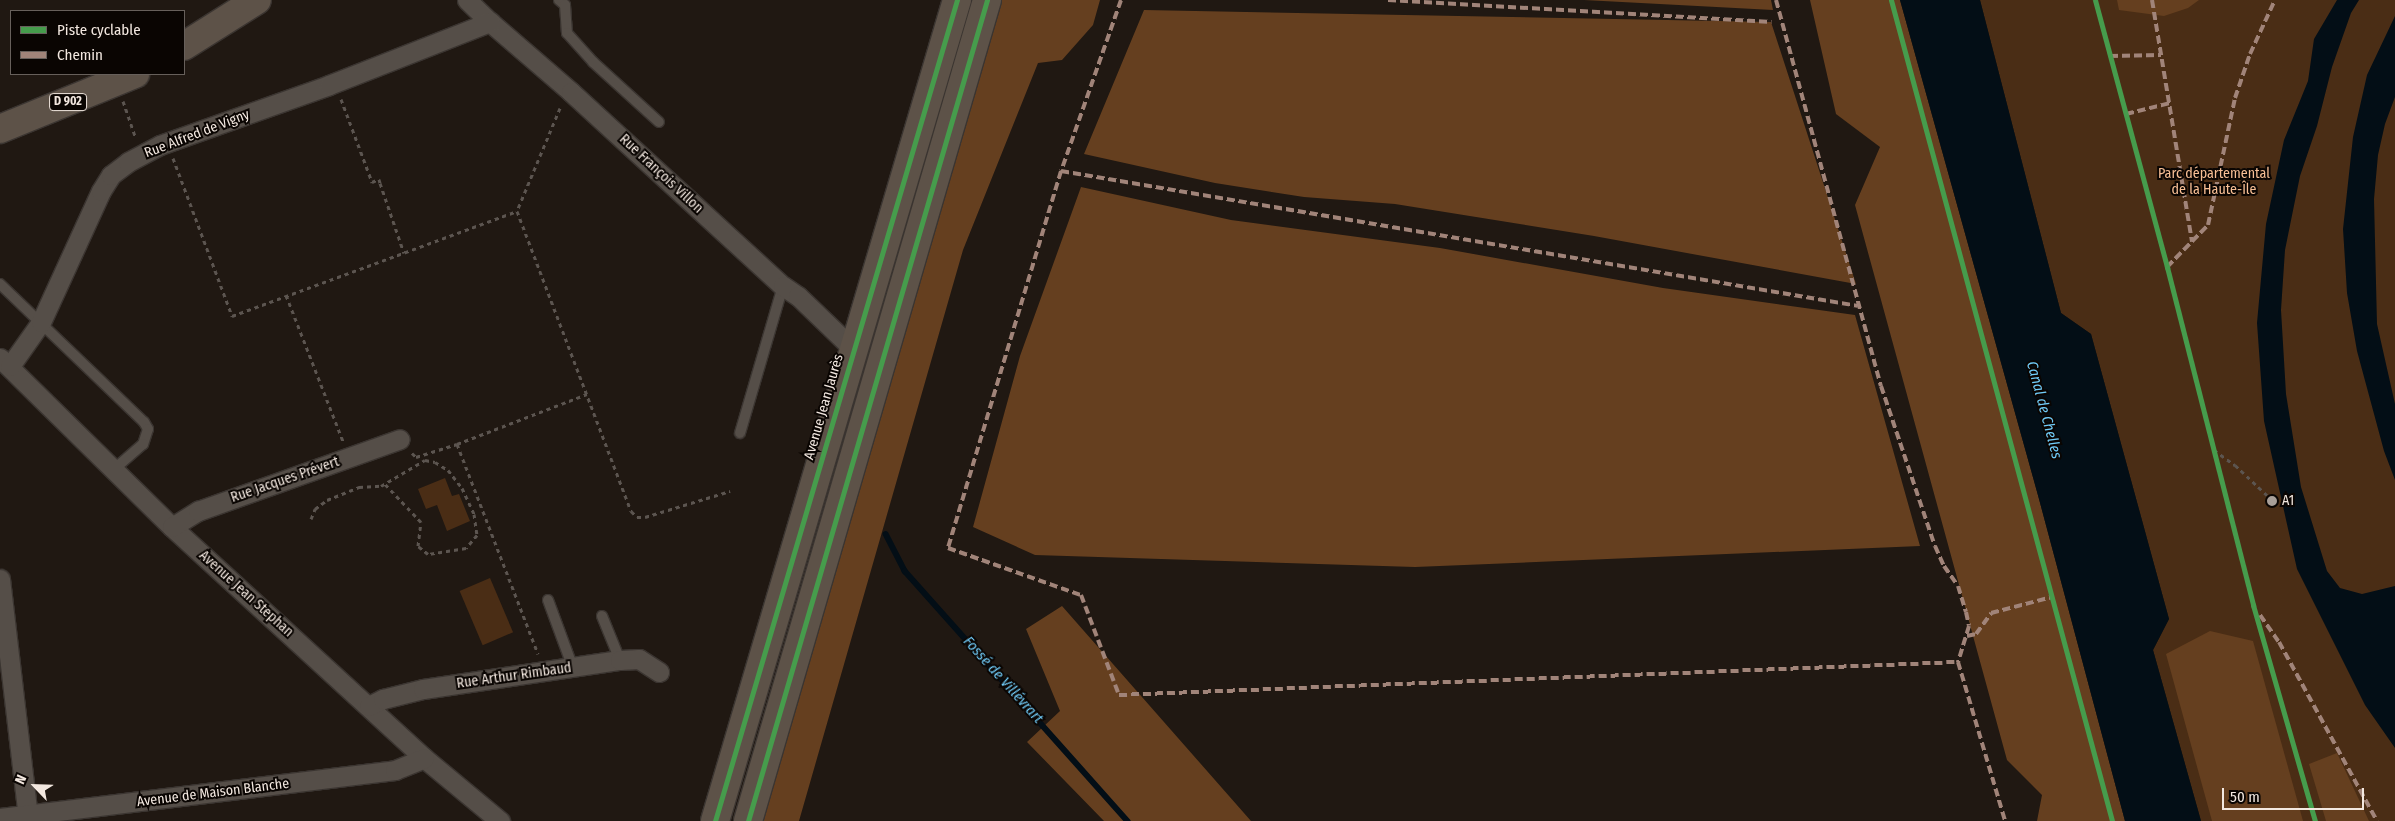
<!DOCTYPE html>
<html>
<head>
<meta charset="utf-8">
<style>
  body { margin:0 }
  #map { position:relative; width:2395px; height:821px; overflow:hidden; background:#201812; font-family:"Fira Sans Condensed",sans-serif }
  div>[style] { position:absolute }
  .green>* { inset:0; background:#4a2d15; transform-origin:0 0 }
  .forest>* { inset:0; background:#653f1f }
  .water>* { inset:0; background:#030e16 }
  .stream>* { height:5.5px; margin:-2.75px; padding:0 2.75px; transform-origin:2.75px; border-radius:2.75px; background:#030e16 }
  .path>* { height:3px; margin-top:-1.5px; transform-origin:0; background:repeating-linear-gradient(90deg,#5c5550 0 4px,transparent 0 8px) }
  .roads { filter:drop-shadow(1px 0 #3b3531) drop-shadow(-1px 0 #3b3531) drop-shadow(0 1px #3b3531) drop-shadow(0 -1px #3b3531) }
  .service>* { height:10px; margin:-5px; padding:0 5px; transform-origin:5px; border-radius:5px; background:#554e48 }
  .minor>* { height:19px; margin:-9.5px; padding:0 9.5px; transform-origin:9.5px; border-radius:9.5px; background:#554e48 }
  .primary>* { height:28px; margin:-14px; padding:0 14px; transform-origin:14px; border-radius:14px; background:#5d5248 }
  .quiet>* { height:4px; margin-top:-2px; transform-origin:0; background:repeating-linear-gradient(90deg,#a18479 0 8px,transparent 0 12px) }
  .cycleway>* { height:5px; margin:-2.5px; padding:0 2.5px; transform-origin:2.5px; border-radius:2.5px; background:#469c4c }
  .dots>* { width:14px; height:14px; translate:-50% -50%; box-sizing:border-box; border:2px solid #0a0502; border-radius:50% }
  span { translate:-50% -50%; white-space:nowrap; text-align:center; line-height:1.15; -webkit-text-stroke:4px #0a0502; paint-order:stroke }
  .shield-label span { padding:1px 4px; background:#0a0502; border:1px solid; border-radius:4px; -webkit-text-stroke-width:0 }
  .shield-label { font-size:12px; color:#f3e8e0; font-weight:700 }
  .street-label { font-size:14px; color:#f3e8e0 }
  .park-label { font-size:14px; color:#f8bf95 }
  .poi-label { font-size:14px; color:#f3e8e0 }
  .left { translate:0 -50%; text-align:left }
  .water-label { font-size:15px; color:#71ccf9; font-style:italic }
  .legend { position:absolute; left:10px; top:10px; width:175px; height:65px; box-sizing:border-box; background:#0a0502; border:1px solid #67605b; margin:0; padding:6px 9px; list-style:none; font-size:15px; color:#f3e8e0 }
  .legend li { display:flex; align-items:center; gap:10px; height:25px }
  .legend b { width:25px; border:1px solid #67605b }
  .north { position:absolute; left:10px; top:761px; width:50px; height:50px; -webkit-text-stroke:4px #0a0502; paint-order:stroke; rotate:294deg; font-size:14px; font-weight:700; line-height:20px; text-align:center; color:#f3e8e0 }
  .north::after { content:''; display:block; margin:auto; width:18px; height:22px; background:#f3e8e0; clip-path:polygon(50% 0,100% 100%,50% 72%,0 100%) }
  .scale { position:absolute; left:2222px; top:788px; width:142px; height:22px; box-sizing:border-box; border:2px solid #f3e8e0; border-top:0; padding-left:6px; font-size:15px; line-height:18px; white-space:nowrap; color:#f3e8e0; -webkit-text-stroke:4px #0a0502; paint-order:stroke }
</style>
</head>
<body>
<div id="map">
  <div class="green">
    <i style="clip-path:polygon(1980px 0,2395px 0,2395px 821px,2201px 821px,2153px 650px,2169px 619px,2091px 334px,2061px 313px)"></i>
    <i style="clip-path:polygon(445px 478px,452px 496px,459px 494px,470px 521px,447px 531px,437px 505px,426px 509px,418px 489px)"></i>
    <i style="left:490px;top:578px;width:59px;height:33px;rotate:67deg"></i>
  </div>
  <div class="forest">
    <i style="clip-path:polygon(995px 0,1100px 0,1093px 25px,1062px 60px,1038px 63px,963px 250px,799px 821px,754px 821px)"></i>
    <i style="clip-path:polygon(1584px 0,1771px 0,1773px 10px)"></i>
    <i style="clip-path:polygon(1810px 0,1900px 0,2039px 499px,2125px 821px,2037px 821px,2042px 795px,2007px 760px,1855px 205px,1880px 147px,1836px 114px)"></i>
    <i style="clip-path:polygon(2117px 0,2199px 0,2188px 8px,2164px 16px,2119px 10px)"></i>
    <i style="clip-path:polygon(1144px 10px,1771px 22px,1856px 284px,1594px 236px,1395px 204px,1304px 197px,1215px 183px,1084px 154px)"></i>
    <i style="clip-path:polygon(1081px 187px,1231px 220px,1440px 248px,1663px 288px,1855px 315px,1920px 546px,1415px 567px,1035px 555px,973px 527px,1020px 356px)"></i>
    <i style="clip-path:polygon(1062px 606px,1251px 821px,1104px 821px,1027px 742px,1060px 711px,1026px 629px)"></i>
    <i style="clip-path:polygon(2210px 631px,2253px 641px,2303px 821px,2212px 821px,2166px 654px)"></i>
    <i style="clip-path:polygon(2337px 753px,2369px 821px,2326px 821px,2309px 764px)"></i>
  </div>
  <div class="water">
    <i style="clip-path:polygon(1900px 0,1980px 0,2061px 313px,2091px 334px,2169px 619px,2153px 650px,2201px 821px,2125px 821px,2039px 499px)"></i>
    <i style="clip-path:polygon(2337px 0,2359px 0,2351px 13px,2332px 67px,2317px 126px,2300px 176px,2285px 250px,2281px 310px,2286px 394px,2301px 487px,2327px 571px,2340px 588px,2362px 594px,2395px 586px,2395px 748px,2365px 705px,2297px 569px,2264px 421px,2257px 323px,2266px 224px,2284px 140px,2308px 81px,2314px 39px)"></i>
    <i style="clip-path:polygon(2395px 16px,2395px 97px,2385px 124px,2378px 155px,2374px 199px,2377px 324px,2395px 404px,2395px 480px,2384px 451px,2357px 351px,2347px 293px,2343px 229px,2353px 137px,2367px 75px)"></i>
  </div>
  <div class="stream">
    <i style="left:886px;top:534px;width:42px;rotate:62.8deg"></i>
    <i style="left:905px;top:571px;width:335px;rotate:48.3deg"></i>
  </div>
  <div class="path">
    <i style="left:341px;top:99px;width:89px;rotate:69.5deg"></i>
    <i style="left:372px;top:182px;width:8px;rotate:-23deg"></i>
    <i style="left:379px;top:179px;width:4px;rotate:76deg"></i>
    <i style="left:380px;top:183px;width:74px;rotate:71.1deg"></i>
    <i style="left:123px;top:101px;width:39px;rotate:71deg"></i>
    <i style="left:560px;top:108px;width:112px;rotate:112.7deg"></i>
    <i style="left:517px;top:211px;width:321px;rotate:69.2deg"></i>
    <i style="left:631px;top:511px;width:8px;rotate:45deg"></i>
    <i style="left:637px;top:517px;width:8px"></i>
    <i style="left:645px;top:517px;width:89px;rotate:-17deg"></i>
    <i style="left:173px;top:158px;width:169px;rotate:69.5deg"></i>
    <i style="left:232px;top:316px;width:304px;rotate:-20.2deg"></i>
    <i style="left:286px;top:295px;width:157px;rotate:68.7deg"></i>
    <i style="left:457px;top:444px;width:225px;rotate:68.9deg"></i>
    <i style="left:2214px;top:450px;width:26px;rotate:36deg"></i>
    <i style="left:2235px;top:465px;width:47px;rotate:43.3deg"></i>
    <i style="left:412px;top:453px;width:6px;rotate:45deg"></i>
    <i style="left:416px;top:457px;width:43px;rotate:-17.6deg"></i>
    <i style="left:457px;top:444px;width:139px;rotate:-21deg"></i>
    <i style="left:311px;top:519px;width:11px;rotate:-68deg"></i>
    <i style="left:315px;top:509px;width:15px;rotate:-37deg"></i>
    <i style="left:327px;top:500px;width:35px;rotate:-22deg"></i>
    <i style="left:359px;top:487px;width:22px;rotate:-3deg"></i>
    <i style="left:381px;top:486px;width:51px;rotate:-30.6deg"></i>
    <i style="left:425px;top:460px;width:10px;rotate:11deg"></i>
    <i style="left:435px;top:462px;width:15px;rotate:32deg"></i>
    <i style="left:448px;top:470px;width:23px;rotate:52deg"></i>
    <i style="left:462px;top:488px;width:29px;rotate:65deg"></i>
    <i style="left:474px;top:514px;width:21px;rotate:82deg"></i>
    <i style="left:477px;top:535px;width:17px;rotate:130deg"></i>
    <i style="left:466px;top:548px;width:38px;rotate:171deg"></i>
    <i style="left:428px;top:554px;width:13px;rotate:-141deg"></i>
    <i style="left:418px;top:546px;width:24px;rotate:-83deg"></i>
    <i style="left:421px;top:522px;width:52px;rotate:-133.5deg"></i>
  </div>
  <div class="roads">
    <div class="service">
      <i style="left:559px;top:0;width:8px;rotate:40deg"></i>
      <i style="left:565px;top:5px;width:28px;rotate:86deg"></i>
      <i style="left:567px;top:33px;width:39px;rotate:48deg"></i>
      <i style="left:593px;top:62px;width:89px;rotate:42.3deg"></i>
      <i style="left:0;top:284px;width:199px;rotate:43.8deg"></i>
      <i style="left:144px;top:422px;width:8px;rotate:60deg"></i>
      <i style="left:148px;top:429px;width:16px;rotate:108deg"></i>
      <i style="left:143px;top:444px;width:38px;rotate:139deg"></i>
      <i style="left:740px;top:433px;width:153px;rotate:-73.7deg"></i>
      <i style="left:548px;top:600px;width:72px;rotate:69.8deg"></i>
      <i style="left:602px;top:616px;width:48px;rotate:67.8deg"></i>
    </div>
    <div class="minor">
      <i style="left:467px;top:0;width:32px;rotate:44deg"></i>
      <i style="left:490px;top:22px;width:107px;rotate:40.8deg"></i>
      <i style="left:571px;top:92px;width:287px;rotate:42.5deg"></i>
      <i style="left:783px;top:286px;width:18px;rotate:34deg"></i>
      <i style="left:798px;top:296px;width:76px;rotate:43.9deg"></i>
      <i style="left:0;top:358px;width:241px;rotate:44.5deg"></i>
      <i style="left:172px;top:527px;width:342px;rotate:42.5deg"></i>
      <i style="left:424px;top:758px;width:99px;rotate:39.7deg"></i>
      <i style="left:10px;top:366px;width:54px;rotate:-54.8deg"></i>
      <i style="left:41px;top:322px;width:144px;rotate:-65.4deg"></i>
      <i style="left:101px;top:191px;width:19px;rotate:-58deg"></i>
      <i style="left:111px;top:175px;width:21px;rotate:-37deg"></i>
      <i style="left:128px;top:162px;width:36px;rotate:-28deg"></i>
      <i style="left:160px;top:145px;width:179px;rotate:-19.5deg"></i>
      <i style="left:329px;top:85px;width:173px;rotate:-21.4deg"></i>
      <i style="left:172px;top:527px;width:31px;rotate:-32deg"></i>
      <i style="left:198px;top:511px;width:214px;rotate:-19.6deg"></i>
      <i style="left:0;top:579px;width:239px;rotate:83.3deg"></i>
      <i style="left:369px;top:706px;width:16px;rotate:-27deg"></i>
      <i style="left:383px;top:699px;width:41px;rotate:-14deg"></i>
      <i style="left:423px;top:689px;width:199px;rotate:-8.4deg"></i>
      <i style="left:620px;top:660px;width:19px;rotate:-3deg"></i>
      <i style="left:639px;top:659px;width:24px;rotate:33deg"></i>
      <i style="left:0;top:818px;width:398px;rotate:-6.9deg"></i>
      <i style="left:395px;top:770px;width:31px;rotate:-22deg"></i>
    </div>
    <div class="primary">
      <i style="left:184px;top:46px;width:86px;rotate:-32.2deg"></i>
      <i style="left:0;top:129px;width:146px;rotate:-22.2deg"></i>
      <i style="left:715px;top:821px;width:856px;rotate:-73.58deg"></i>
      <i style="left:748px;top:821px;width:855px;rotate:-73.77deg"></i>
    </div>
  </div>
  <div class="quiet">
    <i style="left:1121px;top:0;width:181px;rotate:109.3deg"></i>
    <i style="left:1061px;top:171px;width:808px;rotate:9.61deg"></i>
    <i style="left:1388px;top:0;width:384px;rotate:3.3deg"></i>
    <i style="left:1776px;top:0;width:400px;rotate:74.8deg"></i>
    <i style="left:1881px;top:386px;width:169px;rotate:71.4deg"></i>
    <i style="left:1935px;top:546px;width:22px;rotate:66deg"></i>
    <i style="left:1944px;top:566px;width:24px;rotate:55deg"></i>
    <i style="left:1958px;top:586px;width:27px;rotate:73deg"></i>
    <i style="left:1966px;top:612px;width:14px;rotate:78deg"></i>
    <i style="left:1969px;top:626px;width:38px;rotate:107deg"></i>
    <i style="left:1958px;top:662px;width:166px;rotate:73.5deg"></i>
    <i style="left:2152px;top:0;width:245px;rotate:80.6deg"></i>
    <i style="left:2110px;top:56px;width:51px;rotate:-1.1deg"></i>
    <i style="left:2126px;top:114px;width:45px;rotate:-14deg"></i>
    <i style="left:1061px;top:171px;width:394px;rotate:106.7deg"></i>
    <i style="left:948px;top:548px;width:141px;rotate:19.5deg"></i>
    <i style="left:1081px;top:595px;width:107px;rotate:69.2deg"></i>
    <i style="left:1119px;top:695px;width:840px;rotate:-2.25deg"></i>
    <i style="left:2167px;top:267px;width:59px;rotate:-45.7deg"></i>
    <i style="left:2208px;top:225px;width:130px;rotate:-78deg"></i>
    <i style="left:2235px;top:98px;width:46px;rotate:-71.2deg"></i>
    <i style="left:2250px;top:54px;width:60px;rotate:-65.2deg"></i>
    <i style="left:2260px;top:615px;width:33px;rotate:55deg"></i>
    <i style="left:2279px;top:642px;width:204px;rotate:61.3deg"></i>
    <i style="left:1967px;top:636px;width:9px;rotate:-13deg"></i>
    <i style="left:1976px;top:634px;width:26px;rotate:-54deg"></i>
    <i style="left:1991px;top:613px;width:63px;rotate:-14.7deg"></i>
  </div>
  <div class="cycleway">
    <i style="left:1891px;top:0;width:850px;rotate:74.93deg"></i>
    <i style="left:2095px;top:0;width:277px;rotate:74.9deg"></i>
    <i style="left:2167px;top:267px;width:349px;rotate:75.7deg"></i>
    <i style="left:2253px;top:605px;width:225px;rotate:74deg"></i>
    <i style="left:715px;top:821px;width:856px;rotate:-73.58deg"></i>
    <i style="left:748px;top:821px;width:855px;rotate:-73.77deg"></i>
  </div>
  <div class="dots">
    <i style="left:2272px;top:501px;background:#a99f98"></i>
  </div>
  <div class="shield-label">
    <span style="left:68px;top:102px">D 902</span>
  </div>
  <div class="street-label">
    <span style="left:197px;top:134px;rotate:-21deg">Rue Alfred de Vigny</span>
    <span style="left:661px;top:174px;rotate:43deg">Rue François Villon</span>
    <span style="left:824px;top:407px;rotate:-74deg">Avenue Jean Jaurès</span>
    <span style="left:285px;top:480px;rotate:-19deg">Rue Jacques Prévert</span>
    <span style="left:246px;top:594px;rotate:42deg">Avenue Jean Stephan</span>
    <span style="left:514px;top:676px;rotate:-8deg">Rue Arthur Rimbaud</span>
    <span style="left:213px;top:793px;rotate:-7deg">Avenue de Maison Blanche</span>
  </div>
  <div class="park-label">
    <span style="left:2214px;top:182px">Parc départemental<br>de la Haute-Île</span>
  </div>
  <div class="poi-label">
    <span class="left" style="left:2282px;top:501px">A1</span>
  </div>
  <div class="water-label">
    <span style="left:2044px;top:410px;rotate:75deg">Canal de Chelles</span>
    <span style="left:1003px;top:680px;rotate:48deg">Fossé de Villévrart</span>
  </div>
  <ul class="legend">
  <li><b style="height:6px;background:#469c4c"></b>Piste cyclable</li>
  <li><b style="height:6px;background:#a18479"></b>Chemin</li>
  </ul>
  <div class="north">N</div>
  <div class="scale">50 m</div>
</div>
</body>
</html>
